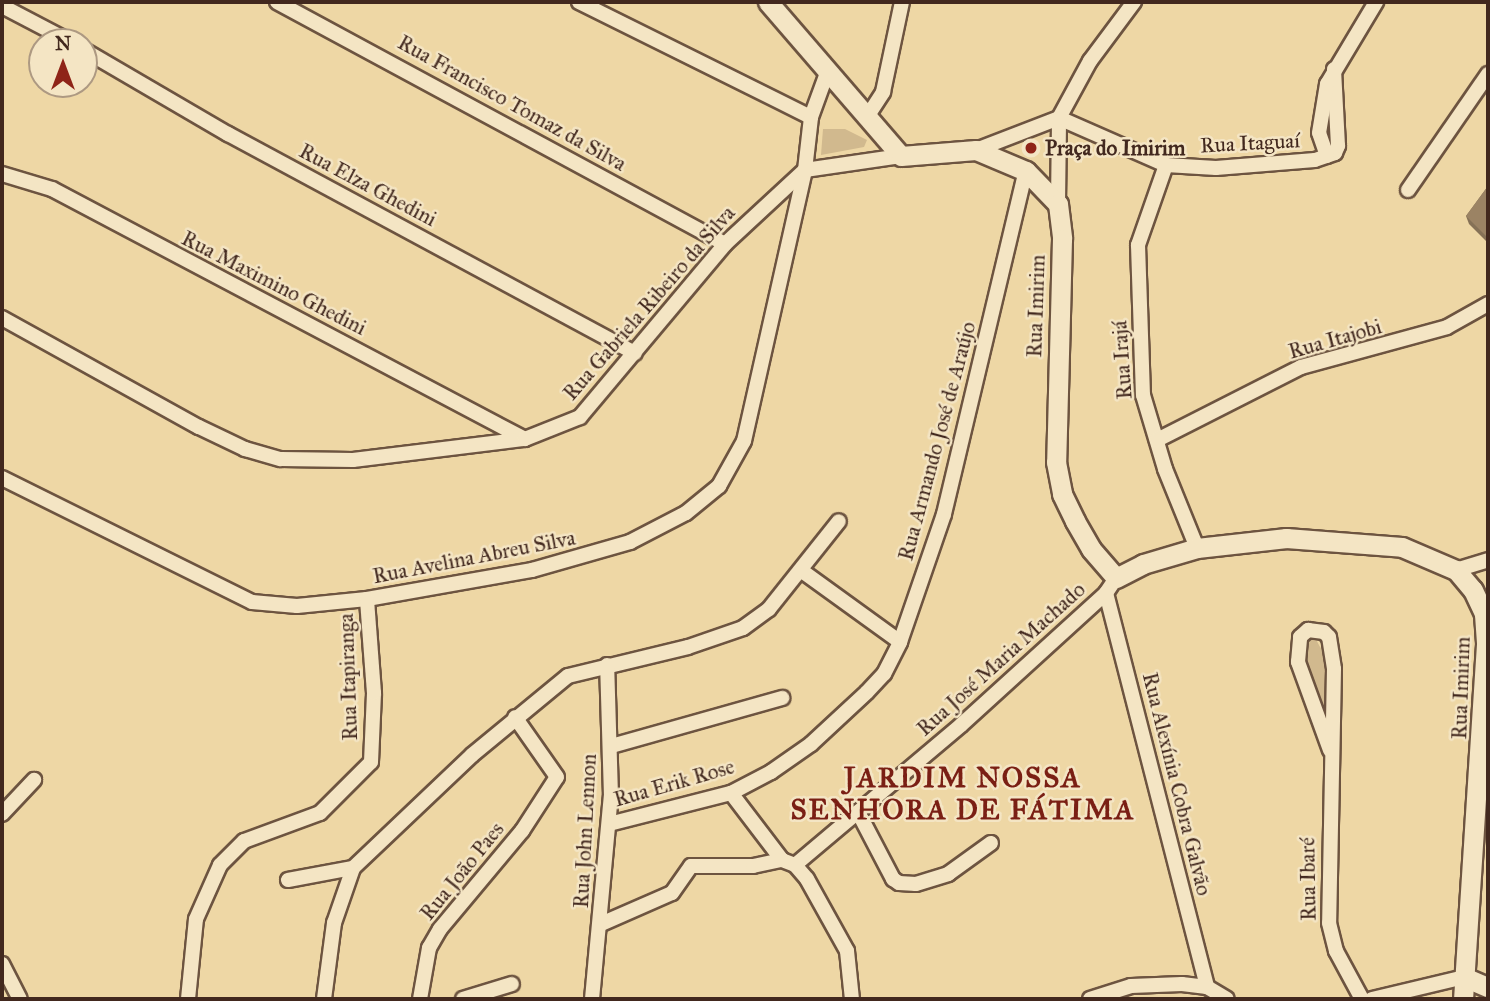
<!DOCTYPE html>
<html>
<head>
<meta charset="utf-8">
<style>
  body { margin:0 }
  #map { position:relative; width:1490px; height:1001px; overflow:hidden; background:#eed7a5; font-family:"IM FELL Great Primer",serif }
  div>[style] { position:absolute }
  .green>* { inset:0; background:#d1b98e }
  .roads { filter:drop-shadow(2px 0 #6d5440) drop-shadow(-2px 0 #6d5440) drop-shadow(0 2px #6d5440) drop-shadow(0 -2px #6d5440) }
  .street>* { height:14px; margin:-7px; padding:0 7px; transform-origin:7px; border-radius:7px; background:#f4e5c4 }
  .secondary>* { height:19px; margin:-9.5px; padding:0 9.5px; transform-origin:9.5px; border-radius:9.5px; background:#f4e5c4 }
  .wall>* { inset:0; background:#857156 }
  .building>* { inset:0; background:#9b8364 }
  .dots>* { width:19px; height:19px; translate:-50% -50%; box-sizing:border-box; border:4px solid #f4e5c4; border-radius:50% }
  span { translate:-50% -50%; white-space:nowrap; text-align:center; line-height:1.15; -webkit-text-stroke:5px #f4e5c4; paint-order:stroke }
  .street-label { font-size:21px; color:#42281e }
  .poi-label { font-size:21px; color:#42281e; font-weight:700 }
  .left { translate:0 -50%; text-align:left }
  .district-label { font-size:28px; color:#7a1f14; font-weight:700; letter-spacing:2px }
  .frame { position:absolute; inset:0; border:4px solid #42281e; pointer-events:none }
  .north { position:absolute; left:28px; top:28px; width:70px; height:70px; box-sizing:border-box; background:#f4e5c4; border:2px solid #ad9982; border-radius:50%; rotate:0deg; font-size:19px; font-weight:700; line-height:28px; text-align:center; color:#42281e }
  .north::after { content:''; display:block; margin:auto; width:24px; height:32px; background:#8f2418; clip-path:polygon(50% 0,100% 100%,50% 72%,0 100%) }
</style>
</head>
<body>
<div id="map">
  <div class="green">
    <i style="clip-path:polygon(823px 129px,845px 129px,867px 140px,864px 147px,821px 155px)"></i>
    <i style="clip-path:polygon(1314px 636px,1325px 656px,1326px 724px,1303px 665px,1304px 640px)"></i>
  </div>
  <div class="roads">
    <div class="street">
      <i style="left:277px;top:2px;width:509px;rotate:28.38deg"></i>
      <i style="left:579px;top:2px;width:259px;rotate:26.4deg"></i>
      <i style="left:2px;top:6px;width:78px;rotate:27.6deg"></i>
      <i style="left:84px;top:50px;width:167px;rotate:30.3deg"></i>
      <i style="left:228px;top:134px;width:462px;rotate:28.3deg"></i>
      <i style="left:867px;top:117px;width:30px;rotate:-57deg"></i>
      <i style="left:883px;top:92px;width:92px;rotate:-78.1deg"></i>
      <i style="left:1059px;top:118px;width:117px;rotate:23.7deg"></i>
      <i style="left:1166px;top:165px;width:50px;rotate:3.4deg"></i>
      <i style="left:1216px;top:168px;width:99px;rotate:-4.6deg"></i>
      <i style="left:1315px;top:160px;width:21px;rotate:-19deg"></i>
      <i style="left:1335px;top:153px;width:8px;rotate:-67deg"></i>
      <i style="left:1338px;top:146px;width:77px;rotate:-93deg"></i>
      <i style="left:976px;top:150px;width:89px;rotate:-21.1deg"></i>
      <i style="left:1327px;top:156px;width:24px;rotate:-109deg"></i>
      <i style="left:1319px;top:133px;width:50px;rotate:-80.7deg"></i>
      <i style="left:1327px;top:84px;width:96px;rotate:-59.1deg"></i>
      <i style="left:1166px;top:165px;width:85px;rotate:109.3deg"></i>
      <i style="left:1138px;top:245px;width:150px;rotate:88.1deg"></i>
      <i style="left:1143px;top:395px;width:77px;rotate:73.4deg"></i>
      <i style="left:1165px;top:469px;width:85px;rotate:67.9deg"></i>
      <i style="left:2px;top:174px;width:52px;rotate:16.7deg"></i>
      <i style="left:52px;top:189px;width:535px;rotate:27.86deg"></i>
      <i style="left:1408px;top:190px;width:141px;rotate:-55.4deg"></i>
      <i style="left:1058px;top:204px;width:86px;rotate:-89.3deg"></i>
      <i style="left:1059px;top:118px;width:65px;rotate:-61.5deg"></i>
      <i style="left:1090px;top:61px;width:74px;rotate:-53.3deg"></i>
      <i style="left:2px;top:318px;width:225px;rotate:29deg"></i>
      <i style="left:199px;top:427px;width:51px;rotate:25.6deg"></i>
      <i style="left:245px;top:449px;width:37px;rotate:16deg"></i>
      <i style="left:281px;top:459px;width:72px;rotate:0.8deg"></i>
      <i style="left:353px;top:460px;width:173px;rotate:-7deg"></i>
      <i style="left:525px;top:439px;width:59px;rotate:-21.8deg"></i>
      <i style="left:580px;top:417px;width:226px;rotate:-50deg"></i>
      <i style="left:725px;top:244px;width:109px;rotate:-42.8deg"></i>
      <i style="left:805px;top:170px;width:97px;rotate:-8.3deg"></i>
      <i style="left:1157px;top:440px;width:161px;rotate:-26.9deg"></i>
      <i style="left:1301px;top:367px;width:151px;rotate:-15.3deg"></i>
      <i style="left:1447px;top:327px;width:47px;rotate:-29.3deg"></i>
      <i style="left:2px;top:478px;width:279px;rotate:26.4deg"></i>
      <i style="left:252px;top:602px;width:45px;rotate:5.1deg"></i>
      <i style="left:297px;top:606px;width:70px;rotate:-5.7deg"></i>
      <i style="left:367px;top:599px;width:168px;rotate:-10deg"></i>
      <i style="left:532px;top:570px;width:102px;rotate:-15.9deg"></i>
      <i style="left:630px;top:542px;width:63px;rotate:-27.4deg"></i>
      <i style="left:686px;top:513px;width:43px;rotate:-39.3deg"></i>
      <i style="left:719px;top:486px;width:51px;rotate:-60.9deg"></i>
      <i style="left:744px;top:441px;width:278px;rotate:-77.3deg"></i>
      <i style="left:805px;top:170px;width:53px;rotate:-83.5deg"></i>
      <i style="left:811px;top:117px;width:47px;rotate:-70deg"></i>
      <i style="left:1456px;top:570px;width:34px;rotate:-17deg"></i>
      <i style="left:802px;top:571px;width:121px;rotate:35.9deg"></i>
      <i style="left:900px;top:642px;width:135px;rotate:-71deg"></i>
      <i style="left:944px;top:514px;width:353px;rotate:-76.6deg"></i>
      <i style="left:1106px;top:593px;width:407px;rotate:75.6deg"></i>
      <i style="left:611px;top:746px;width:178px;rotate:-15.7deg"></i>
      <i style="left:1330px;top:750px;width:94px;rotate:-110deg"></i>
      <i style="left:1298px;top:662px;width:25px;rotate:-85deg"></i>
      <i style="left:1300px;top:637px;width:11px;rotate:-41deg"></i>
      <i style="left:1308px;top:630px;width:16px;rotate:7deg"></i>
      <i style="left:1324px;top:632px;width:7px;rotate:45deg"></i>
      <i style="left:1329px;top:637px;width:32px;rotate:81deg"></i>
      <i style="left:1334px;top:669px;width:254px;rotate:91.1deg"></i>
      <i style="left:1329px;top:923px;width:29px;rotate:76deg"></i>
      <i style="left:1336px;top:951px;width:55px;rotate:61.6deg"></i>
      <i style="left:731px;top:793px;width:84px;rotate:52.7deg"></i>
      <i style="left:782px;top:860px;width:14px;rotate:21deg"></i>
      <i style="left:795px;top:865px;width:18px;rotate:49deg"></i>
      <i style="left:807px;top:879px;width:82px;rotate:60.9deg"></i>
      <i style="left:847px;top:951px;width:48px;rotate:84.1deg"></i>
      <i style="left:858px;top:812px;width:76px;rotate:62.4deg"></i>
      <i style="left:893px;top:879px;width:7px;rotate:34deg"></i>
      <i style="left:899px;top:883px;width:17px;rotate:3deg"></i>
      <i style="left:916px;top:884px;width:34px;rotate:-17deg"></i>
      <i style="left:948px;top:874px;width:53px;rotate:-35.8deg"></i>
      <i style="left:2px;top:814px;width:47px;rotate:-46.7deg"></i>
      <i style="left:609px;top:824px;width:126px;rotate:-14.3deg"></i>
      <i style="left:731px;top:793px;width:45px;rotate:-27.7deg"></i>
      <i style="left:771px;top:772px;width:49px;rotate:-35deg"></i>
      <i style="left:811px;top:744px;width:76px;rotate:-42.9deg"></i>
      <i style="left:867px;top:692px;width:25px;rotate:-47deg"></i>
      <i style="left:884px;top:674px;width:36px;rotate:-63deg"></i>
      <i style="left:795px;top:865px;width:217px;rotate:-40.1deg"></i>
      <i style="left:961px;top:725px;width:196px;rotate:-42.3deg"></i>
      <i style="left:1106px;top:593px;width:18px;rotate:-56deg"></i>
      <i style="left:288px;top:880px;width:66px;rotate:-10.5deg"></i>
      <i style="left:601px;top:924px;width:77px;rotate:-23.6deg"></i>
      <i style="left:672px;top:893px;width:33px;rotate:-55deg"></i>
      <i style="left:691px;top:866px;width:62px"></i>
      <i style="left:753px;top:866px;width:30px;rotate:-12deg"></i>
      <i style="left:2px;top:964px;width:39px;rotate:63deg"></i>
      <i style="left:188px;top:999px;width:80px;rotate:-84.3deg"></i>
      <i style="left:196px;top:919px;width:59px;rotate:-66deg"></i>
      <i style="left:220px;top:865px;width:34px;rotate:-45deg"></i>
      <i style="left:244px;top:841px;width:81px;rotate:-20.2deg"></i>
      <i style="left:320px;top:813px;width:72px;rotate:-45deg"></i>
      <i style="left:371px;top:762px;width:69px;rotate:-87.5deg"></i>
      <i style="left:374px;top:693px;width:94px;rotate:-94.3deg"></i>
      <i style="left:324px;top:999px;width:77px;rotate:-82.5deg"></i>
      <i style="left:334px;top:923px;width:58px;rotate:-70.9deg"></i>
      <i style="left:353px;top:868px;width:164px;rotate:-43.5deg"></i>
      <i style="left:472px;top:755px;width:124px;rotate:-39.5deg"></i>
      <i style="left:568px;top:676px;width:123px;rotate:-13.6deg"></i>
      <i style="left:688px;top:647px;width:58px;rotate:-19.1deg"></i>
      <i style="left:743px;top:628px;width:32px;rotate:-36deg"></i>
      <i style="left:769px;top:609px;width:112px;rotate:-51.5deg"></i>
      <i style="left:420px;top:999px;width:52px;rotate:-80deg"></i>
      <i style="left:429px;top:948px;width:22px;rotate:-60deg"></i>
      <i style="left:440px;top:929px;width:128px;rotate:-50.1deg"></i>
      <i style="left:522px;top:831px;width:64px;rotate:-57.1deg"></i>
      <i style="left:557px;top:777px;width:73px;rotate:-125deg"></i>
      <i style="left:463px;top:999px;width:51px;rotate:-17deg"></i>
      <i style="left:592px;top:999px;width:204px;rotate:-84.7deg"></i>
      <i style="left:611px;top:796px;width:131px;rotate:-91.7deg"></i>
      <i style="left:1090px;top:999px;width:43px;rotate:-17.6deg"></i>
      <i style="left:1131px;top:986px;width:51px;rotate:-2.2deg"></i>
      <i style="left:1182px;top:984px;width:25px;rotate:7deg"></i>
      <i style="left:1207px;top:987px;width:23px;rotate:31deg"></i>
      <i style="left:1372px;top:999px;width:95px;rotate:-13.4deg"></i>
    </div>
    <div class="secondary">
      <i style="left:768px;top:2px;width:203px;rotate:49.2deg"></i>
      <i style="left:901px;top:156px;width:75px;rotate:-4.6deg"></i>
      <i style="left:976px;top:150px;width:54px;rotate:22.8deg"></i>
      <i style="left:1026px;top:171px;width:46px;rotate:45.9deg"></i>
      <i style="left:1058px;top:204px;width:35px;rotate:83deg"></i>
      <i style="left:1062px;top:239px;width:223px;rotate:91.5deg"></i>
      <i style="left:1056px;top:462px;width:33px;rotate:79deg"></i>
      <i style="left:1062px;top:494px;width:30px;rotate:64deg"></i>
      <i style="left:1075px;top:521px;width:32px;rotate:60deg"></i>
      <i style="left:1091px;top:549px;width:38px;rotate:49deg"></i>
      <i style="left:1116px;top:578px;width:30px;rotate:-27deg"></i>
      <i style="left:1143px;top:564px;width:56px;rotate:-16.5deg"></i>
      <i style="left:1197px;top:548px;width:90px;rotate:-6.4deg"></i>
      <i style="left:1286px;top:538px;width:116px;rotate:4.4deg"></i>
      <i style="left:1402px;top:547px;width:59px;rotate:23.1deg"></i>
      <i style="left:1456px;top:570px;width:26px;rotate:50deg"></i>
      <i style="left:1473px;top:590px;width:26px;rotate:65deg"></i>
      <i style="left:1484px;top:614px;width:30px;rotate:86deg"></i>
      <i style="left:1486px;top:644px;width:356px;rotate:93.7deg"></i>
      <i style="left:1464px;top:977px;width:26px;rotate:23deg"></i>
    </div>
  </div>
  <div class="wall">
    <i style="clip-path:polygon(1488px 186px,1488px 243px,1469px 224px,1466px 216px)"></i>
  </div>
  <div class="building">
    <i style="clip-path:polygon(1488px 186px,1488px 238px,1466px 216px)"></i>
  </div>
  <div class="dots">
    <i style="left:1031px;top:148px;background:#8f2418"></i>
  </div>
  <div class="street-label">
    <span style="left:512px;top:103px;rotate:29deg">Rua Francisco Tomaz da Silva</span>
    <span style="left:1250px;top:143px;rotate:-3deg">Rua Itaguaí</span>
    <span style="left:368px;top:185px;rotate:28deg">Rua Elza Ghedini</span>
    <span style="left:274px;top:283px;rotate:27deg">Rua Maximino Ghedini</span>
    <span style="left:649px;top:303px;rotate:-49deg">Rua Gabriela Ribeiro da Silva</span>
    <span style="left:1036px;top:306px;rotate:-88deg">Rua Imirim</span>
    <span style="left:1335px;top:339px;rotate:-16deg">Rua Itajobi</span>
    <span style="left:1122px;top:360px;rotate:-94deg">Rua Irajá</span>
    <span style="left:937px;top:441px;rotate:-75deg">Rua Armando José de Araújo</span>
    <span style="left:474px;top:557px;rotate:-11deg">Rua Avelina Abreu Silva</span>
    <span style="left:1001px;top:659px;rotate:-42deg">Rua José Maria Machado</span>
    <span style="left:348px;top:677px;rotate:-92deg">Rua Itapiranga</span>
    <span style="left:1461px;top:688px;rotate:-88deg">Rua Imirim</span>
    <span style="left:674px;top:783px;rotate:-16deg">Rua Erik Rose</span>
    <span style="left:1177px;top:784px;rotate:76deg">Rua Alexínia Cobra Galvão</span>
    <span style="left:585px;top:831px;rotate:-87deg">Rua John Lennon</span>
    <span style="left:462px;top:871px;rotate:-51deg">Rua João Paes</span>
    <span style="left:1308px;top:879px;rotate:-91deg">Rua Ibaré</span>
  </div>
  <div class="poi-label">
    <span class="left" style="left:1045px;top:148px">Praça do Imirim</span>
  </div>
  <div class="district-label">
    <span style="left:963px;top:794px">JARDIM NOSSA<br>SENHORA DE FÁTIMA</span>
  </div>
  <div class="frame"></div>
  <div class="north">N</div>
</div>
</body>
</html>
